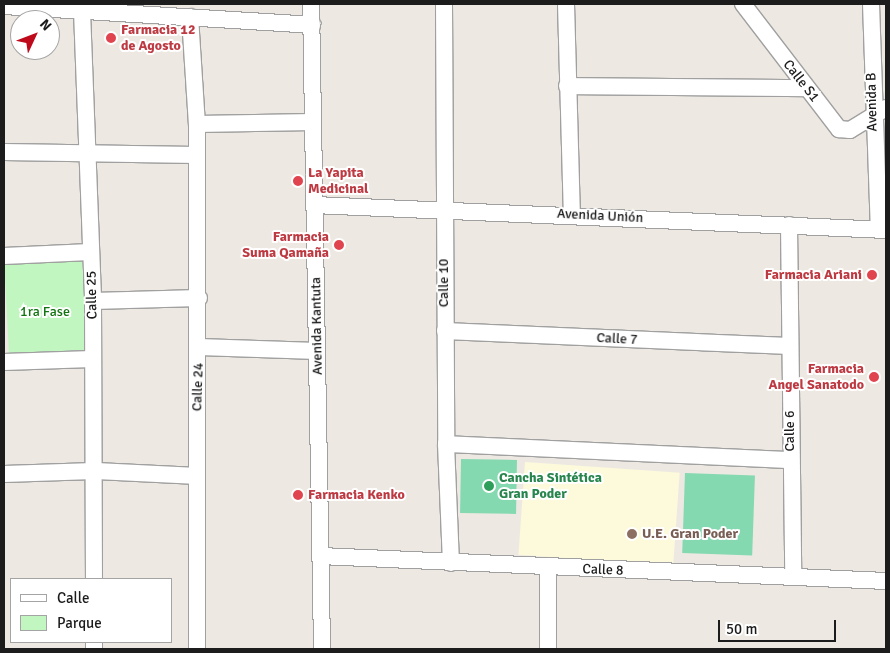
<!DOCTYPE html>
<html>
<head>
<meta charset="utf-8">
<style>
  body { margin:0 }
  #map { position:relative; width:890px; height:653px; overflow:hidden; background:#ede9e2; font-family:Signika,sans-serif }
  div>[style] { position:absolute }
  .education>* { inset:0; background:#fdfadb; transform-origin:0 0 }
  .park>* { inset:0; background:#c1f6c1; transform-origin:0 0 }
  .pitch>* { inset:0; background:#84d9b1; transform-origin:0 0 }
  .roads { filter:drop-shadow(1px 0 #a0a0a0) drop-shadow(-1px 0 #a0a0a0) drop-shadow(0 1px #a0a0a0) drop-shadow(0 -1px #a0a0a0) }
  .minor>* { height:16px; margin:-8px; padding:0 8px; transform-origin:8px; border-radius:8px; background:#fff }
  .dots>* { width:14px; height:14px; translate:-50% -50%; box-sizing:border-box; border:2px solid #fff; border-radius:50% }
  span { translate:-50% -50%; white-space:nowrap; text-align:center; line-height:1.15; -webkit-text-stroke:4px #fff; paint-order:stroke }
  .health-label { font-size:14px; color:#be3a42; font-weight:700 }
  .left { translate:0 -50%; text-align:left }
  .right { translate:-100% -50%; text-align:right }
  .street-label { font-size:14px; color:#1c1c1c }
  .park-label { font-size:14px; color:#117411 }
  .leisure-label { font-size:14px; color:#27864d; font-weight:700 }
  .education-label { font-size:14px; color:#785e54; font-weight:700 }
  .frame { position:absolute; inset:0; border:5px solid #1c1c1c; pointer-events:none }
  .legend { position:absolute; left:10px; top:578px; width:162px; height:65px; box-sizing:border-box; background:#fff; border:1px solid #a4a4a4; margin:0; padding:6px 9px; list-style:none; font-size:15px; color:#1c1c1c }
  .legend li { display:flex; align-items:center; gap:10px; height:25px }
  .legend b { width:25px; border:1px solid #a4a4a4 }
  .north { position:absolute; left:10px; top:10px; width:50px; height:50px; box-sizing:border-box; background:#fff; border:1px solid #a4a4a4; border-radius:50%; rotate:47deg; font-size:14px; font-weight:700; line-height:20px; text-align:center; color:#1c1c1c }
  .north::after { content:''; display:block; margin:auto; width:18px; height:22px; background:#be0a1a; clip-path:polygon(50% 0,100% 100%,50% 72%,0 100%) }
  .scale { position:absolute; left:718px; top:620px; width:118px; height:22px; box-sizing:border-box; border:2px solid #1c1c1c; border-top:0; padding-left:6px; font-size:15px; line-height:18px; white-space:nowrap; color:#1c1c1c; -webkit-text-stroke:4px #fff; paint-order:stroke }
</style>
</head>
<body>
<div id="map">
  <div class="education">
    <i style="left:525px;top:462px;width:155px;height:93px;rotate:4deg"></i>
  </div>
  <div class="park">
    <i style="left:82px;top:257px;width:93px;height:78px;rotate:87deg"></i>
  </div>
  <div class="pitch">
    <i style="left:461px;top:459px;width:56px;height:54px;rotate:1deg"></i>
    <i style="left:685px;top:473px;width:70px;height:80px;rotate:2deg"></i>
  </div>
  <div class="roads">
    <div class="minor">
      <i style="left:311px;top:4px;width:645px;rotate:89.02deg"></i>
      <i style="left:444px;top:4px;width:440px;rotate:89.7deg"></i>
      <i style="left:446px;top:444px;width:119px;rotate:87.6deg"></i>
      <i style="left:566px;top:4px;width:211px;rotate:88.4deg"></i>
      <i style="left:743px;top:4px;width:158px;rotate:52.5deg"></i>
      <i style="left:839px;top:129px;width:11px;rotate:5deg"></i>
      <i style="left:850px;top:130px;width:42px;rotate:-31.4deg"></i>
      <i style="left:871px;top:4px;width:225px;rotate:88deg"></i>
      <i style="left:4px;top:6px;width:309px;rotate:3.5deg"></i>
      <i style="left:82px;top:11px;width:290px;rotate:87.8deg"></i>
      <i style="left:93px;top:301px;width:278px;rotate:89.8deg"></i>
      <i style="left:190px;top:17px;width:107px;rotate:86.3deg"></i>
      <i style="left:197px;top:124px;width:116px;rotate:-1deg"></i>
      <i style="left:567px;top:86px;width:239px;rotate:0.5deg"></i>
      <i style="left:4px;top:152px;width:192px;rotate:0.9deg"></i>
      <i style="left:314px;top:205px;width:573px;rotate:2.5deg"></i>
      <i style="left:789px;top:225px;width:352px;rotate:89.3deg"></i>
      <i style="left:4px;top:256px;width:86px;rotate:-2.7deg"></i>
      <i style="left:93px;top:301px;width:106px;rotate:-1.6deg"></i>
      <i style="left:445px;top:331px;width:345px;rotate:2.5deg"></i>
      <i style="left:199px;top:347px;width:118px;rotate:1.9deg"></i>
      <i style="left:4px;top:362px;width:88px;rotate:-2deg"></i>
      <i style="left:446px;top:444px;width:344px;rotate:2.7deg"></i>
      <i style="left:4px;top:474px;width:90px;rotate:-1.9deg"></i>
      <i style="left:94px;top:471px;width:101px;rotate:2.8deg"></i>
      <i style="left:320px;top:556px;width:567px;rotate:2.53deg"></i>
      <i style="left:548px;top:569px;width:80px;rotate:90deg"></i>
      <i style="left:94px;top:649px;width:7px;rotate:-90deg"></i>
      <i style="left:197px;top:649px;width:525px;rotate:-90deg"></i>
    </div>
  </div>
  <div class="dots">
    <i style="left:111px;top:38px;background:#e0444e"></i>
    <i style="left:298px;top:181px;background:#e0444e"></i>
    <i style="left:339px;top:245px;background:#e0444e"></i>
    <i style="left:872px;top:275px;background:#e0444e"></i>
    <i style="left:874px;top:377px;background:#e0444e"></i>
    <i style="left:489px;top:486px;background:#2e9e5b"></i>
    <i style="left:298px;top:495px;background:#e0444e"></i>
    <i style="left:632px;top:534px;background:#8d6e63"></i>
  </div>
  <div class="health-label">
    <span class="left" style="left:121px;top:38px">Farmacia 12<br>de Agosto</span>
    <span class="left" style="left:308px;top:181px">La Yapita<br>Medicinal</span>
    <span class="right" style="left:329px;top:245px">Farmacia<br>Suma Qamaña</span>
    <span class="right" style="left:862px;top:275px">Farmacia Ariani</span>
    <span class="right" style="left:864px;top:377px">Farmacia<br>Angel Sanatodo</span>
    <span class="left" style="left:308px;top:495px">Farmacia Kenko</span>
  </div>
  <div class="street-label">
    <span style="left:801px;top:81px;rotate:52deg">Calle S1</span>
    <span style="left:872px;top:102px;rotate:-91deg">Avenida B</span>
    <span style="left:600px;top:216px;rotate:3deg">Avenida Unión</span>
    <span style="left:444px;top:283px;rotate:-90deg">Calle 10</span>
    <span style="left:92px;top:295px;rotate:-91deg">Calle 25</span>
    <span style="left:317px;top:326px;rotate:-91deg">Avenida Kantuta</span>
    <span style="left:617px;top:339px;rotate:3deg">Calle 7</span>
    <span style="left:198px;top:387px;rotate:-88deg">Calle 24</span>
    <span style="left:790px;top:431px;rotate:-90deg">Calle 6</span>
    <span style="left:603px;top:570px;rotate:2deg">Calle 8</span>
  </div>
  <div class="park-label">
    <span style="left:45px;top:312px">1ra Fase</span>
  </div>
  <div class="leisure-label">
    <span class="left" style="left:499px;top:486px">Cancha Sintética<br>Gran Poder</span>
  </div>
  <div class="education-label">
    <span class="left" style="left:642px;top:534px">U.E. Gran Poder</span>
  </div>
  <div class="frame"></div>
  <ul class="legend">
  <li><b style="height:6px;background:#fff"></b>Calle</li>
  <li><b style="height:14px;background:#c1f6c1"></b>Parque</li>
  </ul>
  <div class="north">N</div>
  <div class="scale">50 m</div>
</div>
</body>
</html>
